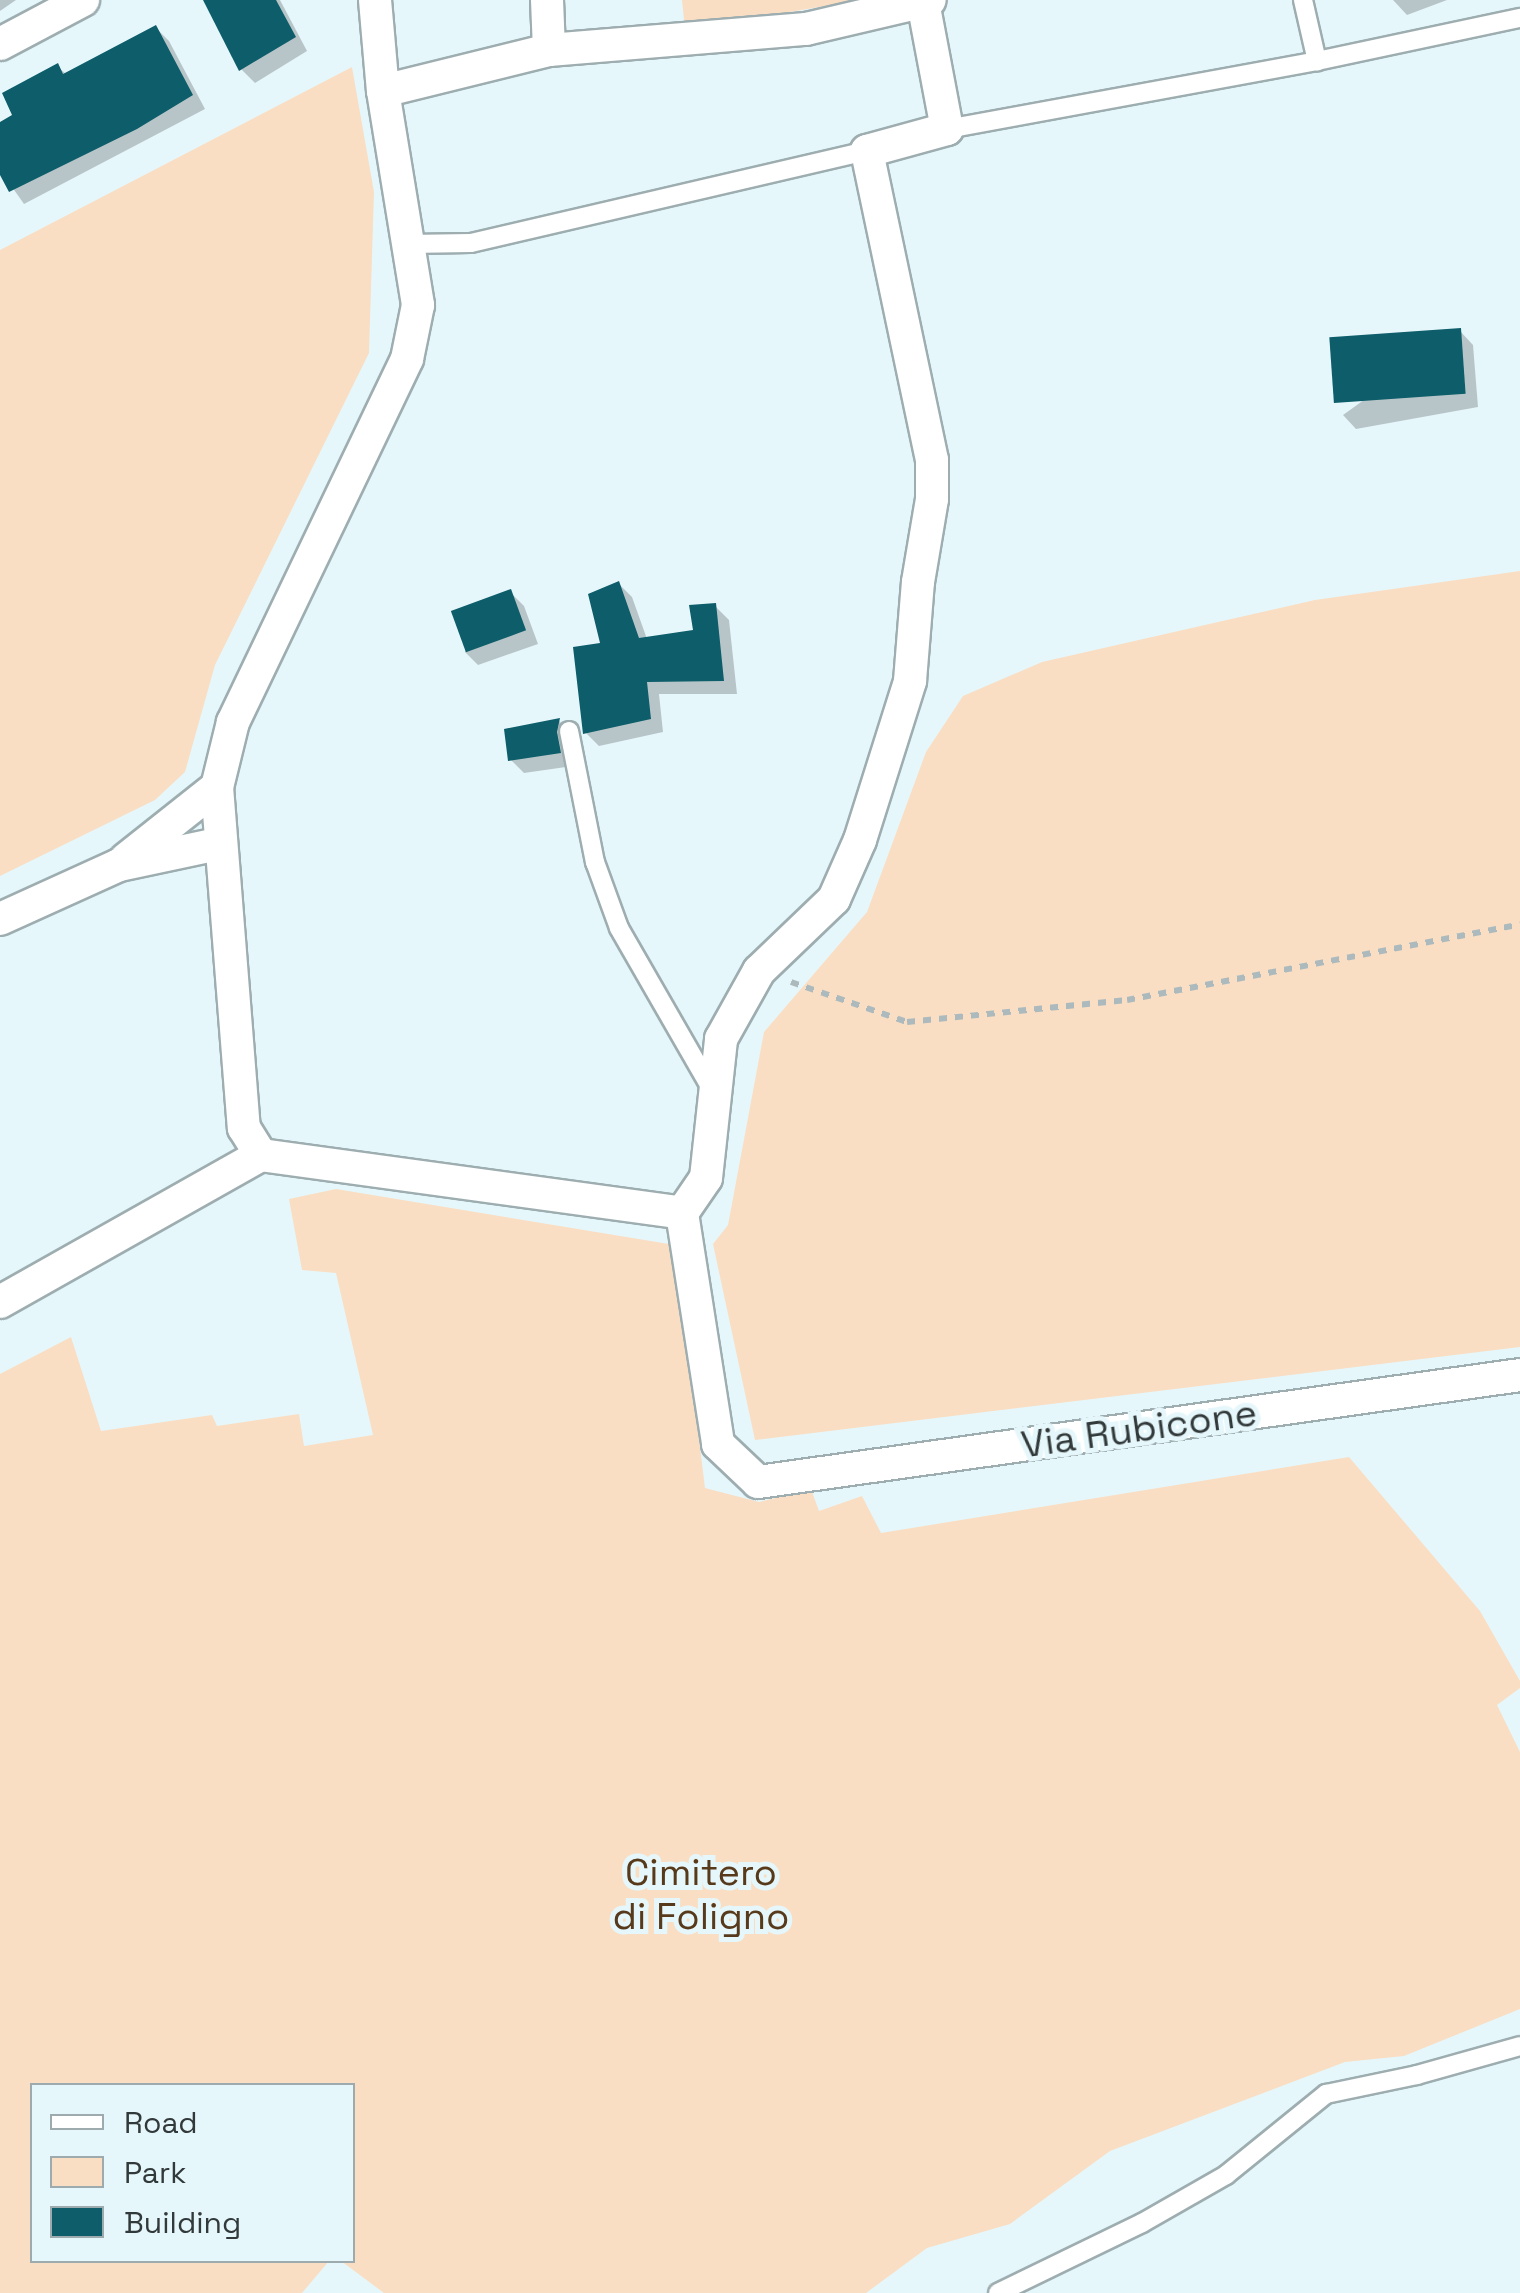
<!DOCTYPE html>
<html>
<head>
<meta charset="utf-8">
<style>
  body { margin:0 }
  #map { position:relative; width:1520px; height:2293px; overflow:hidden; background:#e6f7fb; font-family:"Space Grotesk",sans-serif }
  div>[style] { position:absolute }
  .green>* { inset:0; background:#f9dec3 }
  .shadow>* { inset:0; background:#0003 }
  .building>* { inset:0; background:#0d5d6a; transform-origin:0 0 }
  .path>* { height:6px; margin-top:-3px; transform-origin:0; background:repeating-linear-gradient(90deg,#adbabd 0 8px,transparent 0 16px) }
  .roads { filter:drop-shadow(2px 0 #9dadb0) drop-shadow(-2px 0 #9dadb0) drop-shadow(0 2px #9dadb0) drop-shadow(0 -2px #9dadb0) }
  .lane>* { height:18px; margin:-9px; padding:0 9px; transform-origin:9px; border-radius:9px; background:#fff }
  .street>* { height:32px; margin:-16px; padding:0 16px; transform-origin:16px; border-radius:16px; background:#fff }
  span { translate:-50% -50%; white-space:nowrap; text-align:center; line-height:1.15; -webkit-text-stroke:10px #e6f7fb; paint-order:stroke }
  .street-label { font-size:38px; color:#32393a }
  .park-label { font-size:38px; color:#573a1b }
  .legend { position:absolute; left:30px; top:2083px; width:325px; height:180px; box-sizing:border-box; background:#e6f7fb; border:2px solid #9eabae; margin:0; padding:12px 18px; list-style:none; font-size:30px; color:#32393a }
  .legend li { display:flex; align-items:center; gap:20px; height:50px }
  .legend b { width:50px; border:2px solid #9eabae }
</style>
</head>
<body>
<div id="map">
  <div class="green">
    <i style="clip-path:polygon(682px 0,860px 0,685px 30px)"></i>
    <i style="clip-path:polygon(352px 67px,374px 192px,369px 353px,215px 665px,185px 772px,155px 800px,0 876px,0 250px)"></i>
    <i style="clip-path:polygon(1520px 571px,1520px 1347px,755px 1440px,713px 1244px,728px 1225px,764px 1032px,867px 912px,926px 752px,963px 696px,1042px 662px,1315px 600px)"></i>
    <i style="clip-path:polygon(336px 1189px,675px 1245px,705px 1488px,759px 1502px,811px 1489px,819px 1511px,862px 1496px,881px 1533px,1349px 1457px,1480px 1611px,1520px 1681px,1520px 1688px,1497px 1705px,1520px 1752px,1520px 2009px,1404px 2056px,1345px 2062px,1110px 2151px,1010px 2224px,927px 2248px,866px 2293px,384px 2293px,341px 2261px,352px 2260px,352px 2086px,32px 2086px,32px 2260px,329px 2261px,302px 2293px,0 2293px,0 1374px,71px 1337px,101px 1431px,212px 1415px,217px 1426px,299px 1414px,304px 1446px,373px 1435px,336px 1273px,302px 1270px,289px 1199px)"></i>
  </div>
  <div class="shadow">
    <i style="clip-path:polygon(0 0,16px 0,0 11px)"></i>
    <i style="clip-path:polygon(205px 0,280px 0,307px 51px,255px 83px,241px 69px)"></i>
    <i style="clip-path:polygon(1393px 0,1447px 0,1407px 15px)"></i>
    <i style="clip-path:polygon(156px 28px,169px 41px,205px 109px,24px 204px,0 170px,0 124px,15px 116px,57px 66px,67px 75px)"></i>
    <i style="clip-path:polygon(1460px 331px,1473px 345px,1478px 407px,1356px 429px,1343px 415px)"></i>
    <i style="clip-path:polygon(619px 584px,632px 597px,647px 639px,696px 633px,715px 606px,729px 620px,737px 694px,659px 694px,663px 732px,599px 746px,586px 733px)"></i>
    <i style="clip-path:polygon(510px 592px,524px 606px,538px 644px,478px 665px,465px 652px)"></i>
    <i style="clip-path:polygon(559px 721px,573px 734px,573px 766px,524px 773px,511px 760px,507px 731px)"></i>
  </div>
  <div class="building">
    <i style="clip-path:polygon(203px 0,276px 0,296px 37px,239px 71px)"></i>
    <i style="clip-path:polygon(156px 25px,193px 95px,137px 129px,9px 192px,0 175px,0 122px,12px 115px,2px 93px,58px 63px,63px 74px)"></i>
    <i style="left:1461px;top:328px;width:66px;height:132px;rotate:86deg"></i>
    <i style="clip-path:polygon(619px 581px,639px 638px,693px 630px,689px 605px,716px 603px,724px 681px,647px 682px,651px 719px,583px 734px,573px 647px,600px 643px,588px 594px)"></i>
    <i style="left:511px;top:589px;width:44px;height:64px;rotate:70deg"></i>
    <i style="clip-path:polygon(560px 718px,557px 732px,561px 753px,508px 761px,504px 729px)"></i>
  </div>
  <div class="path">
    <i style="left:791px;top:982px;width:123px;rotate:19deg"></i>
    <i style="left:907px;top:1022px;width:221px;rotate:-5.7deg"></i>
    <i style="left:1127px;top:1000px;width:400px;rotate:-10.9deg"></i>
  </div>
  <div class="roads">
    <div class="lane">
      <i style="left:1303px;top:0;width:63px;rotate:77.1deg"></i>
      <i style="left:1317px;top:61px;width:208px;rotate:-12deg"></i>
      <i style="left:947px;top:129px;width:376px;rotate:-10.4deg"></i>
      <i style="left:408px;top:244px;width:63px;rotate:-0.9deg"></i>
      <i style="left:471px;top:243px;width:407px;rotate:-13.1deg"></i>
      <i style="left:569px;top:731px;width:134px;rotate:78.8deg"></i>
      <i style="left:595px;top:862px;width:70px;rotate:70deg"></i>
      <i style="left:619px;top:928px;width:185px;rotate:60.1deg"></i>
      <i style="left:998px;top:2293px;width:160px;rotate:-25.9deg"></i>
      <i style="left:1142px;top:2223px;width:97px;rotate:-29.7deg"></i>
      <i style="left:1226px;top:2175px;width:129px;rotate:-39deg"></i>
      <i style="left:1326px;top:2094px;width:93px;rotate:-11.8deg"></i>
      <i style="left:1417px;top:2075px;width:107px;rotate:-15.7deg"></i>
    </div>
    <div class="street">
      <i style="left:375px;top:0;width:91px;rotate:85deg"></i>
      <i style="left:383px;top:91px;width:217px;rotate:80.7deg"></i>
      <i style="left:418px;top:305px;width:55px;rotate:101.5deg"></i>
      <i style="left:407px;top:359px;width:403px;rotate:115.6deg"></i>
      <i style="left:233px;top:722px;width:67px;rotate:103.8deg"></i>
      <i style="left:217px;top:787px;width:342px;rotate:85.5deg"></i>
      <i style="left:244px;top:1128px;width:32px;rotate:58deg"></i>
      <i style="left:261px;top:1155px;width:425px;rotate:7.8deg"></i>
      <i style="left:682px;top:1213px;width:234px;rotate:81.1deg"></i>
      <i style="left:718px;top:1444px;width:55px;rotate:43.5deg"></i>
      <i style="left:758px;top:1482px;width:769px;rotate:-7.99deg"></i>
      <i style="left:547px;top:0;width:50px;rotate:87.7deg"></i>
      <i style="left:0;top:44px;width:94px;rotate:-27.9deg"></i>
      <i style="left:383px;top:91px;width:171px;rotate:-13.9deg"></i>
      <i style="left:549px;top:50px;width:258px;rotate:-4.7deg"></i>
      <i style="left:806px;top:29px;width:127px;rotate:-13.2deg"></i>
      <i style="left:126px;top:859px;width:116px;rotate:-38.4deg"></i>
      <i style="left:0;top:919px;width:131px;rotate:-24.4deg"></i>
      <i style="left:119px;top:865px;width:101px;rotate:-12deg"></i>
      <i style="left:682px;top:1213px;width:42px;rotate:-55.6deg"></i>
      <i style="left:706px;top:1178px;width:140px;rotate:-83.8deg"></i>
      <i style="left:721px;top:1039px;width:78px;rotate:-60.8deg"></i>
      <i style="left:759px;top:971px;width:104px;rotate:-43.8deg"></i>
      <i style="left:834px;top:899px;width:64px;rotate:-66.2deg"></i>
      <i style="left:860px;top:840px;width:167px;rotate:-72.5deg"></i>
      <i style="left:910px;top:681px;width:99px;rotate:-85.4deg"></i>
      <i style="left:918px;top:582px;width:84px;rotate:-80.4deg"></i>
      <i style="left:932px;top:499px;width:39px;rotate:-90deg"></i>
      <i style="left:932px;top:460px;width:316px;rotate:-101.9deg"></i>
      <i style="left:867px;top:151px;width:83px;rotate:-15.4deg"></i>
      <i style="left:947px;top:129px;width:129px;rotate:-100.7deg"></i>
      <i style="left:0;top:1302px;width:300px;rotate:-29.4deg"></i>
    </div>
  </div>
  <div class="street-label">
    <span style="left:1139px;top:1429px;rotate:-8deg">Via Rubicone</span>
  </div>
  <div class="park-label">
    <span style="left:701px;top:1895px">Cimitero<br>di Foligno</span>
  </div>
  <ul class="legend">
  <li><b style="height:12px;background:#fff"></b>Road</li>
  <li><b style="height:28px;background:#f9dec3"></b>Park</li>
  <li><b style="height:28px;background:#0d5d6a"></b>Building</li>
  </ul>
</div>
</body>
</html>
